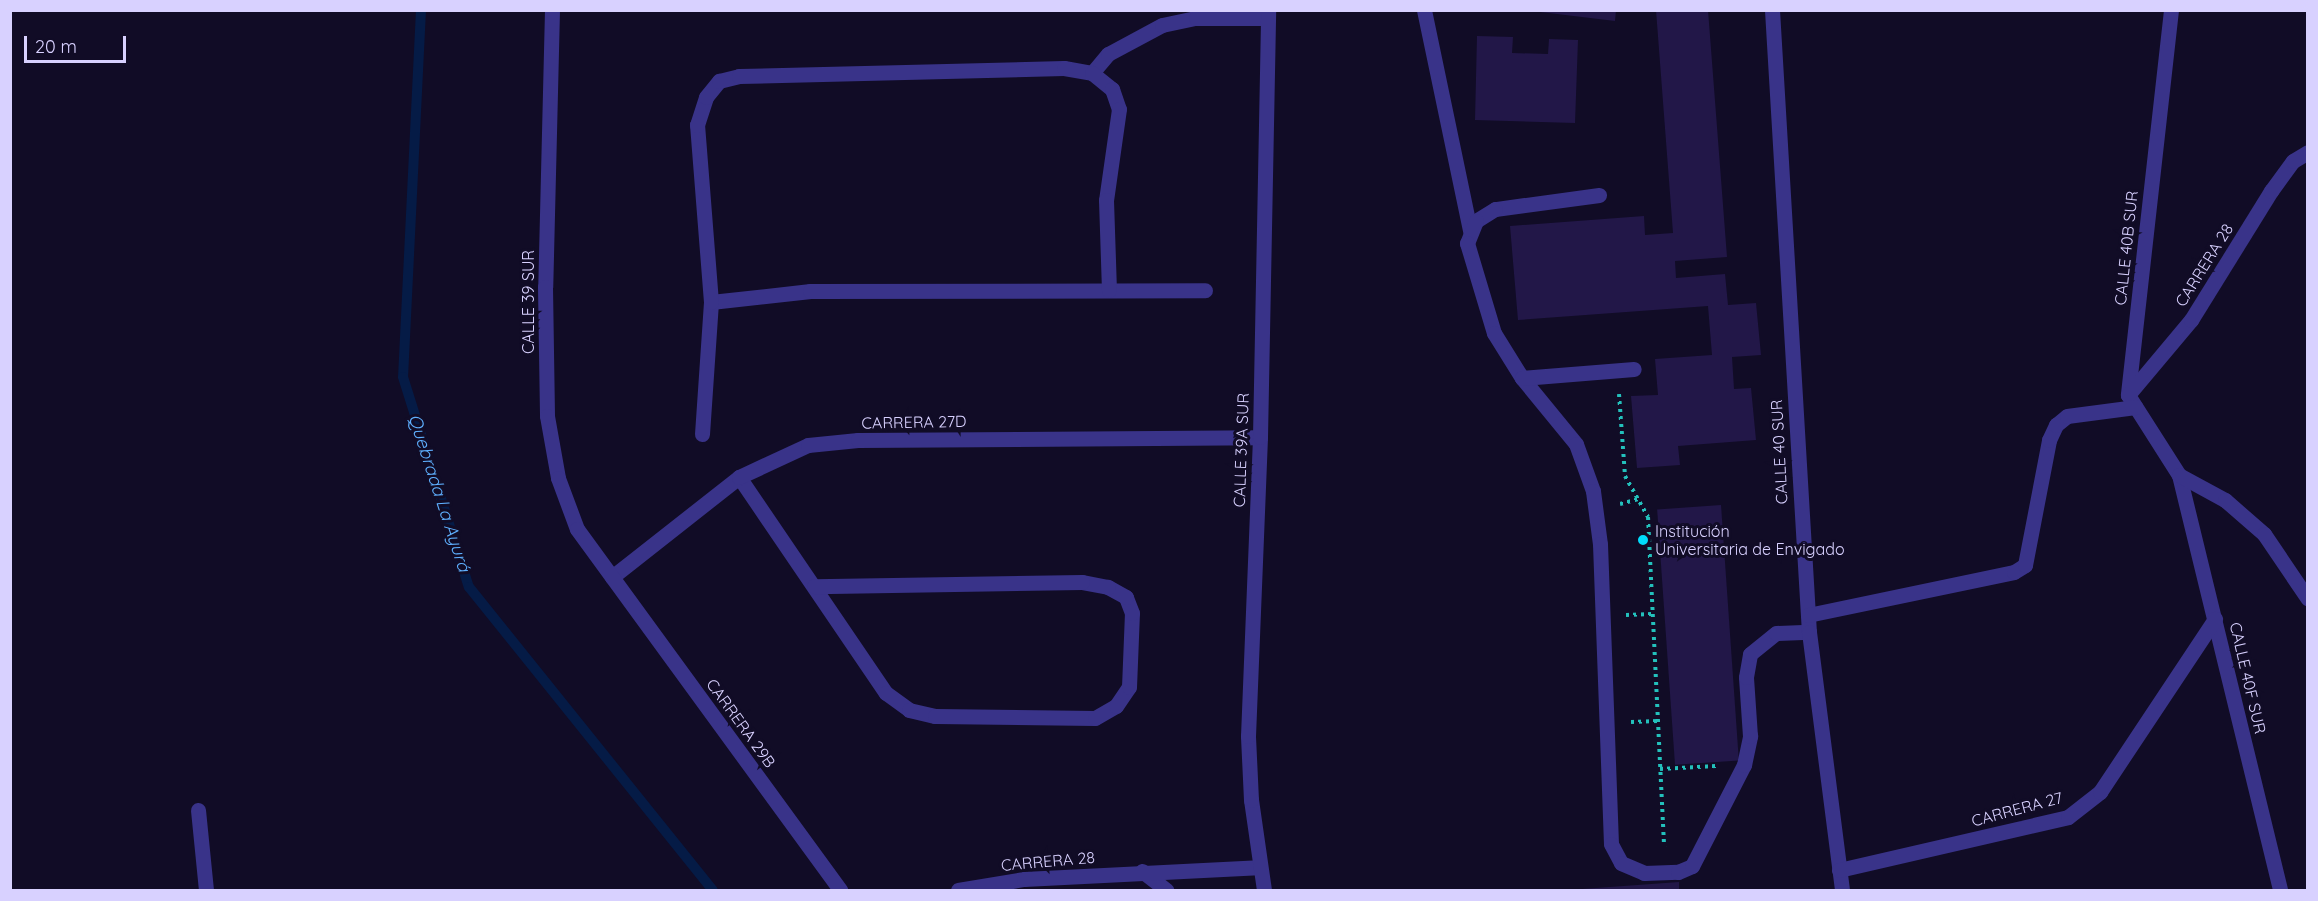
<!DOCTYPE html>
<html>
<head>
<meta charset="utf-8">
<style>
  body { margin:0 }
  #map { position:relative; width:2318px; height:901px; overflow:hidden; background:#110c26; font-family:Quicksand,sans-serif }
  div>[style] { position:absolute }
  .stream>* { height:10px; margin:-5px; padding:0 5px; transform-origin:5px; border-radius:5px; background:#051b46 }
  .building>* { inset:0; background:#221748; transform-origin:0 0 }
  .path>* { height:4px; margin-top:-2px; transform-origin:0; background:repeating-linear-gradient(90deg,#23c1bc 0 3px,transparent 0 7.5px) }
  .service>* { height:15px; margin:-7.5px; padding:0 7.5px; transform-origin:7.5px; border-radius:7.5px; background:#393389 }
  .minor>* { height:15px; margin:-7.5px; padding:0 7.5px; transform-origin:7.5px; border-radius:7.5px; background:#393389 }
  .tertiary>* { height:15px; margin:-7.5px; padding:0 7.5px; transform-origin:7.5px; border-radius:7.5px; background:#393389 }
  .dots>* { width:16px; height:16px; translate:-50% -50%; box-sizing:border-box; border:3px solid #110c26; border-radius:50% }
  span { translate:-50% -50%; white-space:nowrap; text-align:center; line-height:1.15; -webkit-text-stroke:6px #110c26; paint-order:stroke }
  .street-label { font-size:16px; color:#d8d1ff }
  .poi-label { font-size:16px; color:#d8d1ff }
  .left { translate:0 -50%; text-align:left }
  .water-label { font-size:18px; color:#5fb0ff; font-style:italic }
  .frame { position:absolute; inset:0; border:12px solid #d8d1ff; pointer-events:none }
  .scale { position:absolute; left:24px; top:36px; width:102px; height:27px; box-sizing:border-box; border:3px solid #d8d1ff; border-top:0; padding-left:8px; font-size:18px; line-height:21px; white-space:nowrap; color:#d8d1ff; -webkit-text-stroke:4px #110c26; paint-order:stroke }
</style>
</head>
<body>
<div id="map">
  <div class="stream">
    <i style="left:421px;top:10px;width:367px;rotate:92.8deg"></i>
    <i style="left:403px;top:377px;width:220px;rotate:72.6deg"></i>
    <i style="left:469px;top:587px;width:389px;rotate:51.2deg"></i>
  </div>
  <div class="building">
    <i style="clip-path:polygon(1523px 10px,1616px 10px,1615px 21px)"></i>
    <i style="clip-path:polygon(1656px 10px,1708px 10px,1727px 257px,1675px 261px,1676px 278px,1725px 274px,1728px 305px,1756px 303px,1761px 355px,1732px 357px,1734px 389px,1751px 388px,1756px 440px,1678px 446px,1680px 465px,1637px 468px,1631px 396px,1658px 395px,1655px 359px,1712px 355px,1708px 306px,1518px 320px,1510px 226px,1644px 216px,1645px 235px,1673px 233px)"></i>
    <i style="clip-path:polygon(1477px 36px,1513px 37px,1512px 53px,1548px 54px,1549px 39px,1578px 40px,1575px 123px,1475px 120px)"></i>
    <i style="left:1721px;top:505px;width:256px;height:64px;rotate:86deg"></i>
    <i style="clip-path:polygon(1679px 882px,1679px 890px,1582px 890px,1582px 889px)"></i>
  </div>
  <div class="path">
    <i style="left:1619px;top:394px;width:82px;rotate:85.8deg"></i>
    <i style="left:1625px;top:476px;width:47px;rotate:60.7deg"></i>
    <i style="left:1648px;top:517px;width:330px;rotate:87.2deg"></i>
    <i style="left:1620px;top:504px;width:20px;rotate:-15deg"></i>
    <i style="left:1626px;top:615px;width:26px;rotate:-2deg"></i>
    <i style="left:1631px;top:722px;width:27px;rotate:-2deg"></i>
    <i style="left:1660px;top:769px;width:56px;rotate:-3.1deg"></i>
  </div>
  <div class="service">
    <i style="left:1424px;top:10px;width:226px;rotate:78.2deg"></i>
    <i style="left:1092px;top:73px;width:25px;rotate:-50deg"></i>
    <i style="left:1108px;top:54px;width:61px;rotate:-28.2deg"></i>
    <i style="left:1162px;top:25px;width:35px;rotate:-12deg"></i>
    <i style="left:1196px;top:18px;width:72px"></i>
    <i style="left:1599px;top:195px;width:105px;rotate:172.3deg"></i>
    <i style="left:1495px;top:209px;width:22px;rotate:148deg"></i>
    <i style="left:1476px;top:221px;width:24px;rotate:112deg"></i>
    <i style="left:1467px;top:243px;width:94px;rotate:73.3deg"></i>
    <i style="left:1494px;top:333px;width:53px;rotate:58.1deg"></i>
    <i style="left:1522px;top:378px;width:85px;rotate:50.7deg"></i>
    <i style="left:1576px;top:444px;width:50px;rotate:70.1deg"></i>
    <i style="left:1593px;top:491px;width:53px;rotate:82.5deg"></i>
    <i style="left:1600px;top:544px;width:300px;rotate:87.9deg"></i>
    <i style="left:1611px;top:844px;width:21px;rotate:62deg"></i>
    <i style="left:1621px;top:863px;width:25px;rotate:23deg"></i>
    <i style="left:1644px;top:873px;width:34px;rotate:-2deg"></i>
    <i style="left:1678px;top:872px;width:15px;rotate:-23deg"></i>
    <i style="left:1692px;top:866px;width:114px;rotate:-62.8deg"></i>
    <i style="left:1744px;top:765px;width:30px;rotate:-78deg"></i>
    <i style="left:1750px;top:736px;width:59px;rotate:-93.9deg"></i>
    <i style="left:1746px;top:677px;width:23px;rotate:-80deg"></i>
    <i style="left:1750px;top:654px;width:33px;rotate:-39deg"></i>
    <i style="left:1776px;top:633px;width:33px;rotate:-2deg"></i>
    <i style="left:711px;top:302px;width:100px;rotate:-6.3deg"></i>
    <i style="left:810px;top:291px;width:395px;rotate:-0.1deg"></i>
    <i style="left:1522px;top:378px;width:112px;rotate:-4.6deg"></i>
    <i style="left:702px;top:434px;width:132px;rotate:-86.1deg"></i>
    <i style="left:711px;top:302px;width:178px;rotate:-94.5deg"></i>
    <i style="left:697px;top:125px;width:29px;rotate:-72deg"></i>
    <i style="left:706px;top:97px;width:21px;rotate:-51deg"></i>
    <i style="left:719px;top:81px;width:21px;rotate:-14deg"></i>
    <i style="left:739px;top:76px;width:325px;rotate:-1.4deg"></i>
    <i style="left:1064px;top:68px;width:28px;rotate:10deg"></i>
    <i style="left:1092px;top:73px;width:26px;rotate:39deg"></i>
    <i style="left:1112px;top:89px;width:21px;rotate:71deg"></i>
    <i style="left:1119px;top:109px;width:92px;rotate:98.1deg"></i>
    <i style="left:1106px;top:200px;width:90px;rotate:88.1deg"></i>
    <i style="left:739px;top:477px;width:261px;rotate:55.8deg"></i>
    <i style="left:886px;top:693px;width:29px;rotate:36deg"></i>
    <i style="left:909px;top:710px;width:27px;rotate:13deg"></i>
    <i style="left:935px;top:716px;width:160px;rotate:0.7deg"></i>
    <i style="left:1095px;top:718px;width:24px;rotate:-30deg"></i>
    <i style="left:1116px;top:706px;width:23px;rotate:-56deg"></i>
    <i style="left:1129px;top:687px;width:74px;rotate:-87.7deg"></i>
    <i style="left:1132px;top:613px;width:17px;rotate:-111deg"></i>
    <i style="left:1126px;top:597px;width:21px;rotate:-151deg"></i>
    <i style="left:1108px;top:587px;width:26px;rotate:-169deg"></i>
    <i style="left:1082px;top:582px;width:268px;rotate:179.1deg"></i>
  </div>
  <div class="minor">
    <i style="left:1772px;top:10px;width:623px;rotate:86.6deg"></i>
    <i style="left:1809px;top:632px;width:260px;rotate:82.7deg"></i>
    <i style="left:2171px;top:10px;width:387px;rotate:96.4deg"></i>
    <i style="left:2128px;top:395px;width:95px;rotate:57.5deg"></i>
    <i style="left:2179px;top:475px;width:427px;rotate:76.3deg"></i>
    <i style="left:2128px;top:395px;width:98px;rotate:-50deg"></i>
    <i style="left:2191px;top:320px;width:152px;rotate:-58.2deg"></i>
    <i style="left:2271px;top:191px;width:37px;rotate:-54deg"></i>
    <i style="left:2293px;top:161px;width:17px;rotate:-31deg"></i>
    <i style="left:2179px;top:475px;width:52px;rotate:28.5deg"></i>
    <i style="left:2225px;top:500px;width:52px;rotate:41.1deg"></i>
    <i style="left:2264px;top:534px;width:78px;rotate:55.9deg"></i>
    <i style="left:612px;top:577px;width:162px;rotate:-38.2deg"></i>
    <i style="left:739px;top:477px;width:76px;rotate:-24.9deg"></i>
    <i style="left:808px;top:445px;width:50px;rotate:-5.7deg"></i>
    <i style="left:858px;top:440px;width:402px;rotate:-0.4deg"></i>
    <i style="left:1808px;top:615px;width:210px;rotate:-11.8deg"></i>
    <i style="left:2014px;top:572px;width:13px;rotate:-32deg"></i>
    <i style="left:2025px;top:565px;width:127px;rotate:-79.1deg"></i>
    <i style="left:2049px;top:440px;width:17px;rotate:-65deg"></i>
    <i style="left:2056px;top:425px;width:14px;rotate:-39deg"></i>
    <i style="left:2067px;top:416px;width:69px;rotate:-7.5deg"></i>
    <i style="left:198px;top:810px;width:80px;rotate:84.3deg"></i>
    <i style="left:1839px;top:870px;width:235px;rotate:-13deg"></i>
    <i style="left:2068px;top:817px;width:41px;rotate:-38deg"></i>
    <i style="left:2100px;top:792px;width:208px;rotate:-56.4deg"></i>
    <i style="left:1142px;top:871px;width:31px;rotate:38deg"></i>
    <i style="left:958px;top:890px;width:67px;rotate:-9.5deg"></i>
    <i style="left:1024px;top:879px;width:234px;rotate:-2.9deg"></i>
    <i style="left:1264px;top:890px;width:91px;rotate:-98.2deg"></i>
    <i style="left:1251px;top:800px;width:64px;rotate:-92.7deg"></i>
    <i style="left:1248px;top:736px;width:299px;rotate:-87.7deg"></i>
    <i style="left:1260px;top:437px;width:427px;rotate:-88.9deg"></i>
  </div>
  <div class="tertiary">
    <i style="left:552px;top:10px;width:277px;rotate:91.4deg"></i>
    <i style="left:545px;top:287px;width:129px;rotate:89.1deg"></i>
    <i style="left:547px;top:416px;width:63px;rotate:79.9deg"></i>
    <i style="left:558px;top:478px;width:54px;rotate:69.6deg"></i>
    <i style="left:577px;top:529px;width:447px;rotate:53.9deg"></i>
  </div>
  <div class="dots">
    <i style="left:1643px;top:540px;background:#00dcfc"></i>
  </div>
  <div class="street-label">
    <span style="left:2126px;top:248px;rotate:-84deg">CALLE 40B SUR</span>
    <span style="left:2204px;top:265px;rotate:-58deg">CARRERA 28</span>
    <span style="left:528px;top:302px;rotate:-90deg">CALLE 39 SUR</span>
    <span style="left:914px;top:422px;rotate:-1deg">CARRERA 27D</span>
    <span style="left:1241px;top:450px;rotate:-88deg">CALLE 39A SUR</span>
    <span style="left:1779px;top:452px;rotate:-93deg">CALLE 40 SUR</span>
    <span style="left:2248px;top:678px;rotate:77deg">CALLE 40F SUR</span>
    <span style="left:741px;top:723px;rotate:54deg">CARRERA 29B</span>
    <span style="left:2017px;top:809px;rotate:-15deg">CARRERA 27</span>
    <span style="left:1048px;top:861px;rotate:-5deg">CARRERA 28</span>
  </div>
  <div class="poi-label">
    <span class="left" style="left:1655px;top:540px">Institución<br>Universitaria de Envigado</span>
  </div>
  <div class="water-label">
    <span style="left:439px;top:493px;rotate:72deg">Quebrada La Ayurá</span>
  </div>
  <div class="frame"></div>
  <div class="scale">20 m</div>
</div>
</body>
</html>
